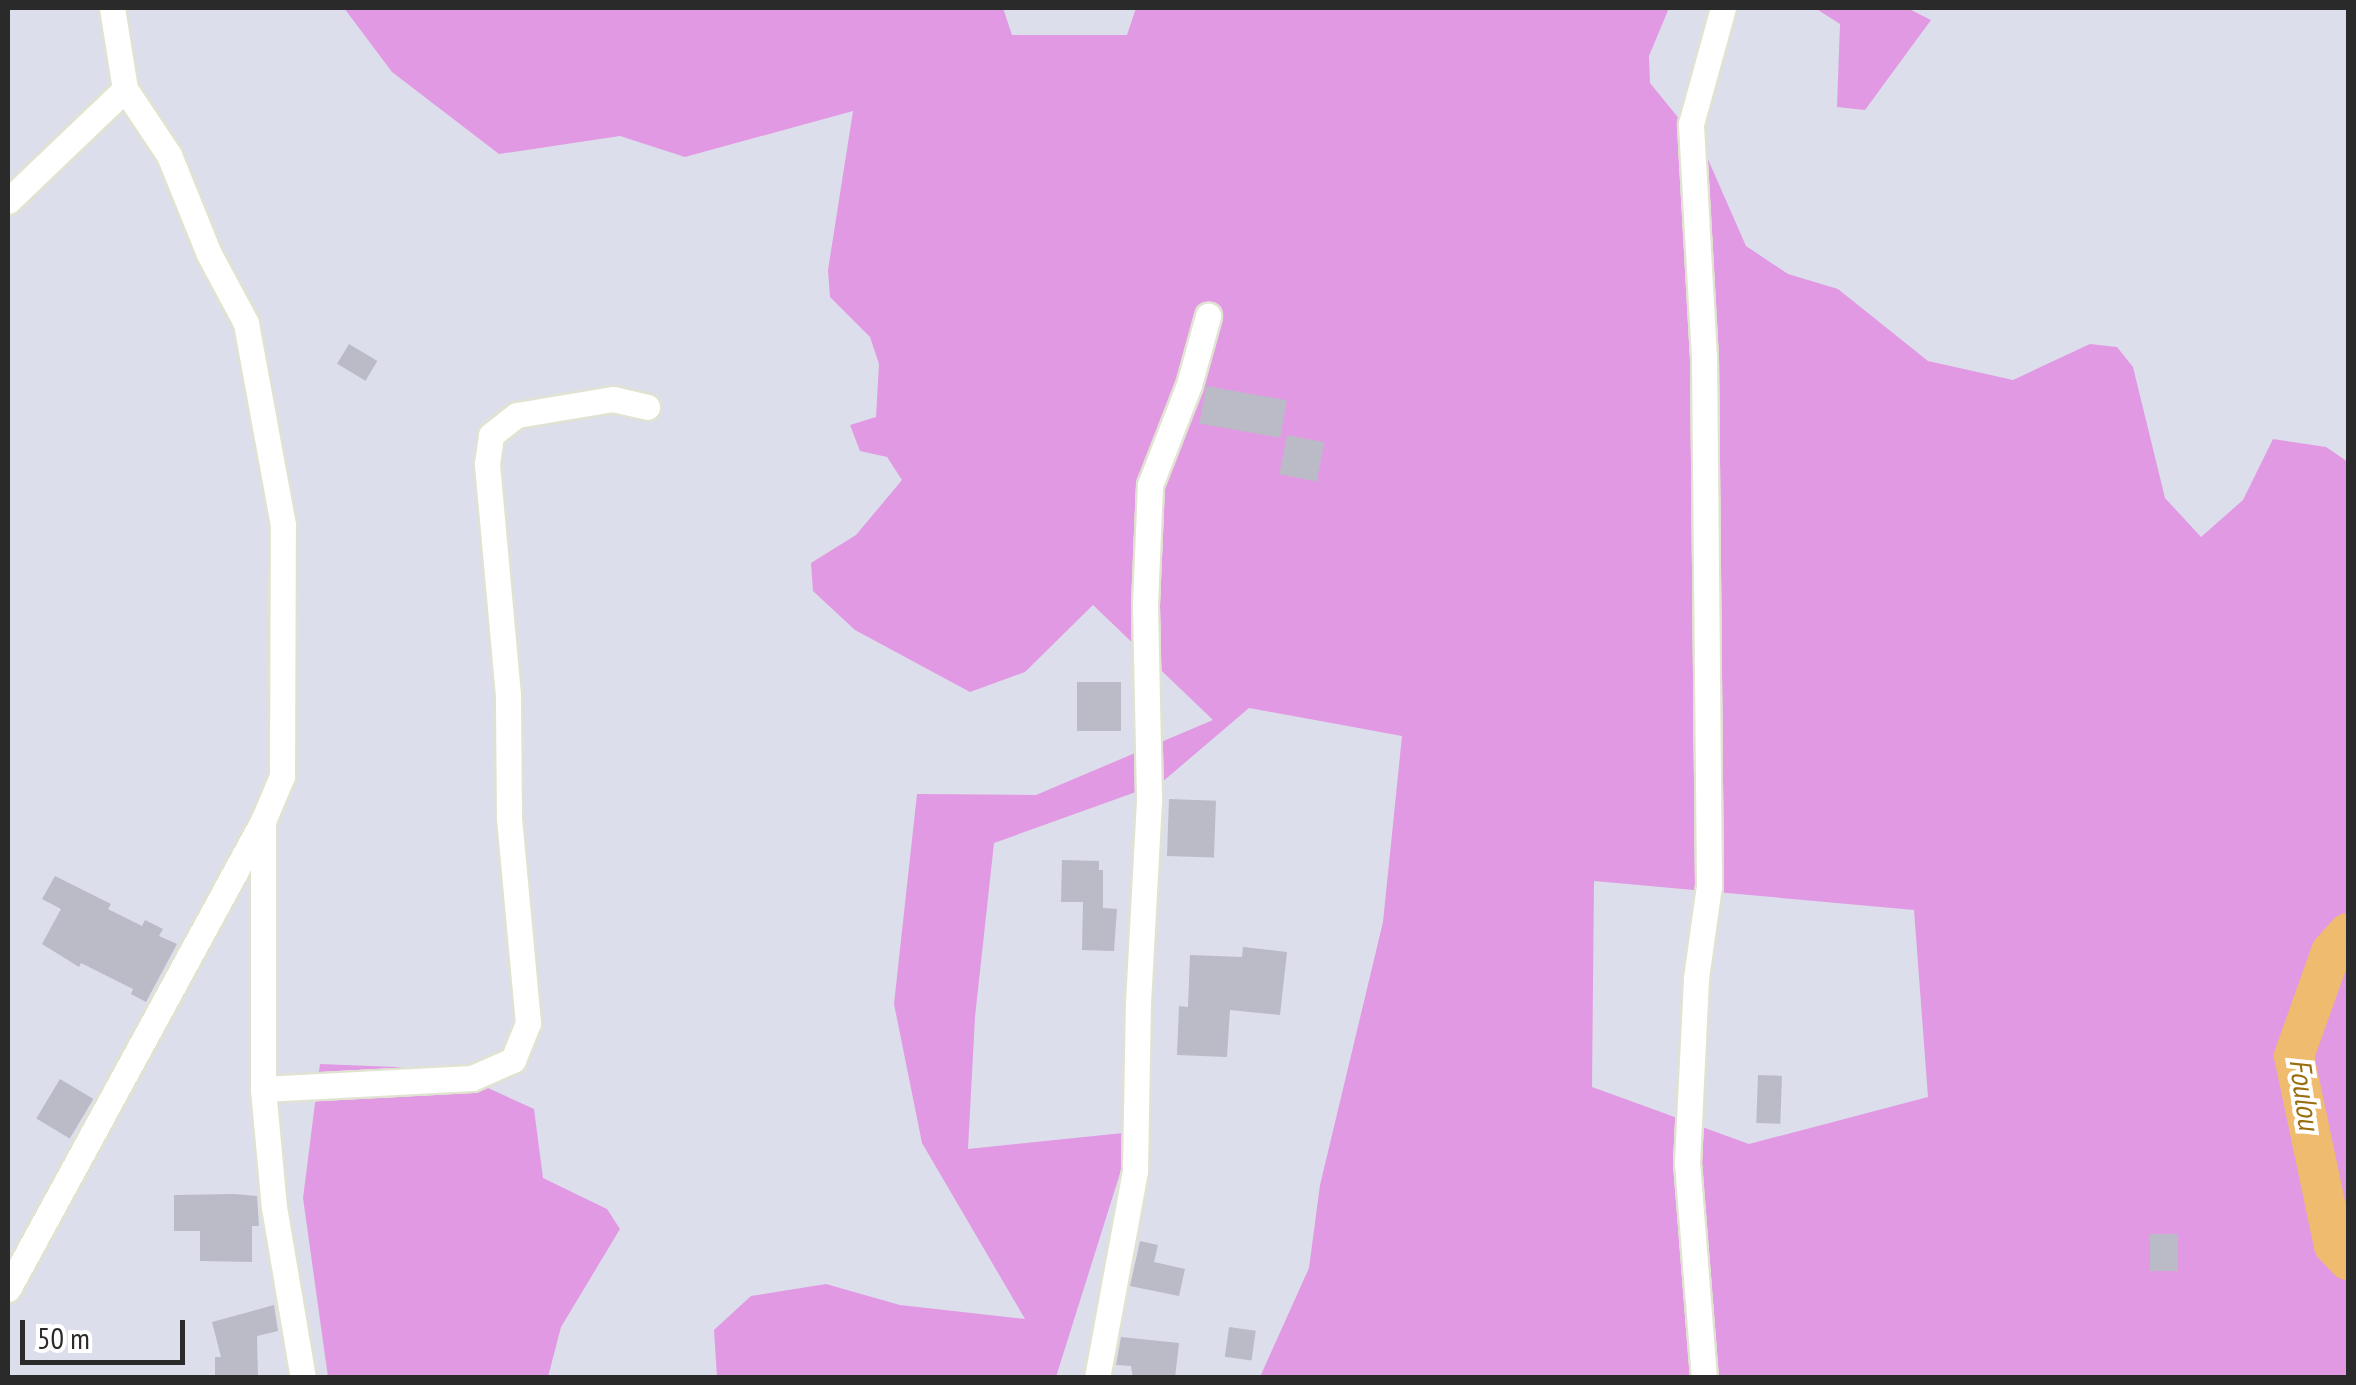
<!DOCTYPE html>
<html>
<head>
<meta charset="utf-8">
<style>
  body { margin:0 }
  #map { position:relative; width:2356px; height:1385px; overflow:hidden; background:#dcdeec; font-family:"PT Sans Narrow",sans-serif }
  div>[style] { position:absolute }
  .green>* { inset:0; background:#e299e3 }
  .river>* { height:40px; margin:-20px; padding:0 20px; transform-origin:20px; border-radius:20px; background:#eebb6f }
  .building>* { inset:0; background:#bbbbc7; transform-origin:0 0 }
  .roads { filter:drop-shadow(2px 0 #e0e3d1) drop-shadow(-2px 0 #e0e3d1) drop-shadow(0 2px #e0e3d1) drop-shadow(0 -2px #e0e3d1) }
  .street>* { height:25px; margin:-12.5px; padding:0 12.5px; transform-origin:12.5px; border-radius:12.5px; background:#fff }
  span { translate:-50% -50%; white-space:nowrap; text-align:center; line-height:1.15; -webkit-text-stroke:8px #fff; paint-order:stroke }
  .water-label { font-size:30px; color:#9a6d0e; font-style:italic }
  .frame { position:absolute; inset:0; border:10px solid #2a2a2a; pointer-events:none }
  .scale { position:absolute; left:20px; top:1320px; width:165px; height:45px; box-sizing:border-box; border:5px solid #2a2a2a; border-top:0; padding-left:12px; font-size:30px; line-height:35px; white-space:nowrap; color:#2a2a2a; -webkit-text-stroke:8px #fff; paint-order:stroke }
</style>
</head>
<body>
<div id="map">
  <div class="green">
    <i style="clip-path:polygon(evenodd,344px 8px,1003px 8px,1012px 35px,1127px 35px,1136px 8px,1669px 8px,1649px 56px,1650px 83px,1703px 148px,1746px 246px,1788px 274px,1838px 289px,1928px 361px,2013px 380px,2090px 344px,2117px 347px,2133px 367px,2165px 498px,2201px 537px,2243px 500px,2273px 439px,2326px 447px,2348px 462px,2348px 1377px,1718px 1378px,1696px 1374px,1689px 1378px,1260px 1377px,1309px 1268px,1320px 1185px,1383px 922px,1402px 736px,1249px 708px,1161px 783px,994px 843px,975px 1017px,968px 1149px,1133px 1132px,1056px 1377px,717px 1377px,714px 1330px,751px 1296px,826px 1284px,900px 1305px,1025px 1319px,922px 1143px,894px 1004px,917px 794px,1036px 795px,1213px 720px,1093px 605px,1025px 672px,970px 692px,855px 630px,813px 591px,811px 563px,856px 535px,902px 480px,887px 457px,860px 451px,850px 425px,876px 417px,879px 364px,870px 337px,830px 297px,828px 270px,853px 111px,685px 157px,620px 136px,499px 154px,392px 72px,344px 8px,1594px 881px,1914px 910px,1928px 1097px,1749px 1144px,1592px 1087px,1594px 881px)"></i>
    <i style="clip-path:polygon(1815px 8px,1907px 8px,1931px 20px,1865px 110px,1837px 107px,1840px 24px)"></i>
    <i style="clip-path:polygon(320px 1064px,446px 1069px,534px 1109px,543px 1178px,607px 1209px,620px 1229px,561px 1327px,548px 1377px,328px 1377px,303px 1198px)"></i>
  </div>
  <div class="river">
    <i style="left:2348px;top:933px;width:25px;rotate:132deg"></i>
    <i style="left:2331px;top:952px;width:110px;rotate:109.6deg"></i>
    <i style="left:2294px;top:1056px;width:193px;rotate:78.1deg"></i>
    <i style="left:2334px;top:1245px;width:21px;rotate:47deg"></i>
  </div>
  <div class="building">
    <i style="left:349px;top:344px;width:33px;height:23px;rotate:31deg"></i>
    <i style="left:1206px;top:386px;width:82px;height:38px;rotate:10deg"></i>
    <i style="left:1287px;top:435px;width:38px;height:40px;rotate:11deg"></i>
    <i style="left:1077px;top:682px;width:44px;height:49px"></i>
    <i style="left:1169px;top:799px;width:47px;height:57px;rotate:2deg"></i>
    <i style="clip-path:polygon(1062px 860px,1099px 861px,1099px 870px,1103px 870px,1103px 908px,1117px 909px,1114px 951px,1082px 950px,1083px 902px,1061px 902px)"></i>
    <i style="clip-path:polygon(55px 876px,111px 904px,108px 909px,142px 926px,145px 920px,163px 929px,159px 936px,177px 944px,146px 1002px,131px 994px,133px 989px,81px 963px,79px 967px,42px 944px,61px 909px,42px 899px)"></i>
    <i style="clip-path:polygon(1243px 947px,1287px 952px,1280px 1015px,1230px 1010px,1227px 1057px,1177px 1055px,1179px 1006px,1188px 1007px,1190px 955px,1242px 957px)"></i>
    <i style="left:1758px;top:1075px;width:24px;height:48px;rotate:2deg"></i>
    <i style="left:60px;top:1079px;width:39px;height:46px;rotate:31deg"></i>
    <i style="clip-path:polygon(235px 1194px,257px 1196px,259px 1226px,252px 1226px,252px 1262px,200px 1261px,200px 1231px,174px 1231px,174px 1195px)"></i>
    <i style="left:2150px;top:1234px;width:28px;height:37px"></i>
    <i style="clip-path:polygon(1140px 1241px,1158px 1245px,1154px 1262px,1185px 1269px,1179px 1296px,1130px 1286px)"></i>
    <i style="clip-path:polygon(274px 1305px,278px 1331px,257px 1336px,258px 1378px,215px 1378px,215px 1357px,221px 1357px,212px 1322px)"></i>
    <i style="left:1229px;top:1327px;width:27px;height:30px;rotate:8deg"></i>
    <i style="clip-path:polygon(1121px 1337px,1179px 1343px,1175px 1378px,1133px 1378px,1131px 1366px,1116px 1365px)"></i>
  </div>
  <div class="roads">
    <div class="street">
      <i style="left:8px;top:201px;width:162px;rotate:-43.7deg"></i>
      <i style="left:263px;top:826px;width:263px;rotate:90deg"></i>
      <i style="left:263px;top:1089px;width:119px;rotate:84.7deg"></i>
      <i style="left:274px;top:1207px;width:173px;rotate:80.4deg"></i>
      <i style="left:263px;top:1089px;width:209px;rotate:-3deg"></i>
      <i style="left:472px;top:1078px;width:45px;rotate:-23.7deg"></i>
      <i style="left:513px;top:1060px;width:40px;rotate:-68deg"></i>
      <i style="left:528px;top:1023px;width:206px;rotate:-95.3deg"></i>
      <i style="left:509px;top:818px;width:123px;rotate:-90.5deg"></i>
      <i style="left:508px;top:695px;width:232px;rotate:-95.2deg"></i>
      <i style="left:487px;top:464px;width:29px;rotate:-82deg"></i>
      <i style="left:491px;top:435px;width:33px;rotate:-38deg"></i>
      <i style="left:517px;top:415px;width:97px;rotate:-9.5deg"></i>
      <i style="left:613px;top:399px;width:35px;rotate:13deg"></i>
      <i style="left:8px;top:1289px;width:533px;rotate:-61.42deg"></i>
      <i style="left:263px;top:821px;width:49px;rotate:-67.1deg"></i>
      <i style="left:282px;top:776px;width:251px;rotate:-89.8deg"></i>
      <i style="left:283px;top:525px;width:205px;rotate:-100.4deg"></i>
      <i style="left:246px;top:323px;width:78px;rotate:-118.2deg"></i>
      <i style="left:209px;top:254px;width:107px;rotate:-112deg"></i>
      <i style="left:169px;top:155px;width:79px;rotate:-123.7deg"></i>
      <i style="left:125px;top:89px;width:82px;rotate:-99.1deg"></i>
      <i style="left:1097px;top:1378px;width:210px;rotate:-79.6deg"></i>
      <i style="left:1135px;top:1171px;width:168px;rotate:-89deg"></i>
      <i style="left:1138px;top:1003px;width:206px;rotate:-86.9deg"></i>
      <i style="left:1149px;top:797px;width:193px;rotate:-91.2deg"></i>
      <i style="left:1145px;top:604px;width:119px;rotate:-87.6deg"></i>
      <i style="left:1150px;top:485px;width:107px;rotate:-68.7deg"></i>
      <i style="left:1189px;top:385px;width:72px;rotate:-74.6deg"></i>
      <i style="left:1704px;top:1378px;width:216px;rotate:-94.5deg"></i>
      <i style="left:1687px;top:1163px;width:185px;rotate:-87.2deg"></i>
      <i style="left:1696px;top:978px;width:93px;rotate:-82deg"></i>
      <i style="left:1709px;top:886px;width:528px;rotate:-90.54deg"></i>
      <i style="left:1704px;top:358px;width:234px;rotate:-93.2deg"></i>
      <i style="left:1691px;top:124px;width:120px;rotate:-74.6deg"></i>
    </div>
  </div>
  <div class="water-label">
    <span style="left:2305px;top:1094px;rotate:82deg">Foulou</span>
  </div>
  <div class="frame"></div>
  <div class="scale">50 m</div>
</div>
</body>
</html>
